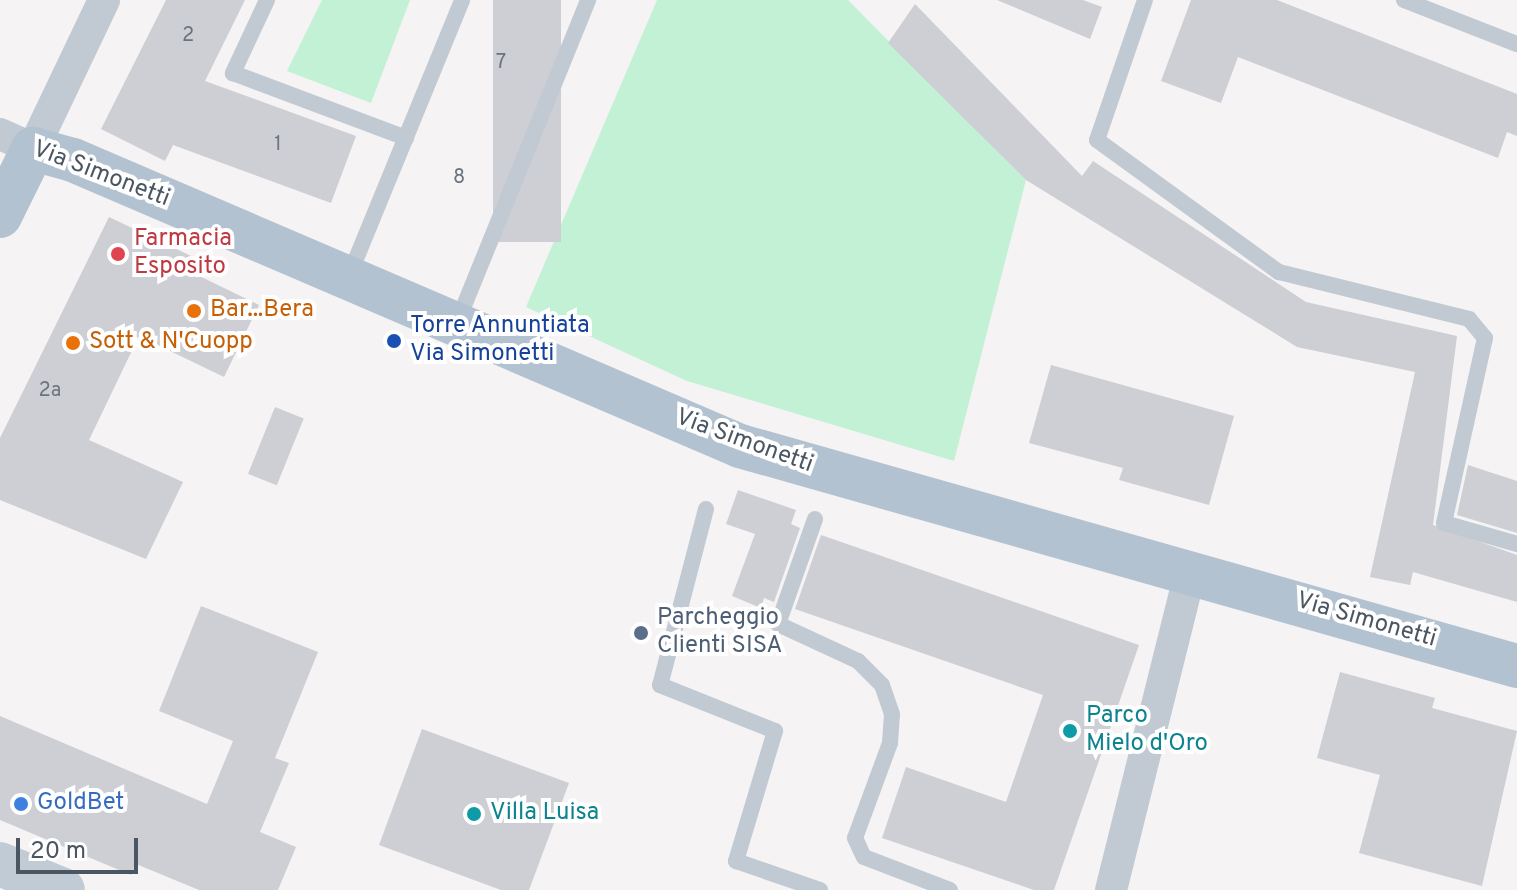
<!DOCTYPE html>
<html>
<head>
<meta charset="utf-8">
<style>
  body { margin:0 }
  #map { position:relative; width:1517px; height:890px; overflow:hidden; background:#f5f3f3; font-family:Overpass,sans-serif }
  div>[style] { position:absolute }
  .green>* { inset:0; background:#c3f1d5 }
  .building>* { inset:0; background:#cdcfd5; transform-origin:0 0 }
  .lane>* { height:16px; margin:-8px; padding:0 8px; transform-origin:8px; border-radius:8px; background:#c1cad2 }
  .street>* { height:32px; margin:-16px; padding:0 16px; transform-origin:16px; border-radius:16px; background:#c1cad2 }
  .secondary>* { height:44px; margin:-22px; padding:0 22px; transform-origin:22px; border-radius:22px; background:#c1cbd6 }
  .primary>* { height:44px; margin:-22px; padding:0 22px; transform-origin:22px; border-radius:22px; background:#b3c2d1 }
  .dots>* { width:22px; height:22px; translate:-50% -50%; box-sizing:border-box; border:4px solid #fff; border-radius:50% }
  span { translate:-50% -50%; white-space:nowrap; text-align:center; line-height:1.15; -webkit-text-stroke:8px #fff; paint-order:stroke }
  .number-label { font-size:20px; color:#6b747e }
  .number-label span { -webkit-text-stroke-width:0 }
  .street-label { font-size:24px; color:#4a5661 }
  .health-label { font-size:24px; color:#be3a42 }
  .left { translate:0 -50%; text-align:left }
  .food-label { font-size:24px; color:#c56008 }
  .transit-label { font-size:24px; color:#164399 }
  .service-label { font-size:24px; color:#4e5e75 }
  .culture-label { font-size:24px; color:#0d838f }
  .shop-label { font-size:24px; color:#366cbe }
  .scale { position:absolute; left:16px; top:838px; width:122px; height:36px; box-sizing:border-box; border:4px solid #4a5661; border-top:0; padding-left:10px; font-size:24px; line-height:28px; white-space:nowrap; color:#4a5661; -webkit-text-stroke:6px #fff; paint-order:stroke }
</style>
</head>
<body>
<div id="map">
  <div class="green">
    <i style="clip-path:polygon(322px 0,410px 0,371px 103px,287px 71px)"></i>
    <i style="clip-path:polygon(657px 0,848px 0,1026px 180px,954px 461px,687px 381px,526px 307px)"></i>
  </div>
  <div class="building">
    <i style="clip-path:polygon(166px 0,245px 0,205px 81px,356px 136px,331px 203px,173px 145px,165px 161px,101px 129px)"></i>
    <i style="left:493px;top:0;width:68px;height:242px"></i>
    <i style="clip-path:polygon(997px 0,1083px 0,1102px 7px,1090px 39px)"></i>
    <i style="clip-path:polygon(1191px 0,1277px 0,1517px 94px,1517px 136px,1507px 132px,1498px 158px,1238px 57px,1221px 103px,1161px 81px)"></i>
    <i style="clip-path:polygon(915px 4px,1082px 176px,1093px 161px,1306px 302px,1457px 336px,1433px 525px,1517px 555px,1517px 602px,1413px 572px,1410px 585px,1370px 577px,1415px 372px,1297px 347px,1026px 180px,888px 43px)"></i>
    <i style="clip-path:polygon(109px 217px,191px 256px,185px 269px,259px 305px,224px 377px,139px 336px,89px 440px,183px 482px,146px 559px,0 500px,0 438px)"></i>
    <i style="clip-path:polygon(1051px 365px,1234px 416px,1209px 505px,1119px 480px,1123px 468px,1029px 443px)"></i>
    <i style="left:275px;top:407px;width:31px;height:72px;rotate:22deg"></i>
    <i style="clip-path:polygon(1468px 465px,1517px 481px,1517px 533px,1457px 515px)"></i>
    <i style="clip-path:polygon(738px 490px,796px 510px,791px 524px,800px 528px,774px 602px,764px 598px,761px 608px,732px 596px,755px 534px,726px 524px)"></i>
    <i style="clip-path:polygon(821px 535px,1139px 645px,1054px 890px,1034px 890px,882px 838px,906px 767px,1006px 802px,1043px 695px,795px 609px)"></i>
    <i style="clip-path:polygon(201px 606px,318px 652px,275px 758px,289px 763px,260px 832px,296px 847px,278px 890px,199px 890px,136px 864px,131px 875px,0 820px,0 716px,207px 804px,233px 741px,159px 711px)"></i>
    <i style="clip-path:polygon(1340px 672px,1435px 698px,1432px 708px,1517px 731px,1482px 886px,1359px 853px,1380px 775px,1317px 758px)"></i>
    <i style="clip-path:polygon(422px 729px,569px 783px,529px 890px,501px 890px,379px 845px)"></i>
  </div>
  <div class="lane">
    <i style="left:267px;top:0;width:81px;rotate:115deg"></i>
    <i style="left:233px;top:73px;width:185px;rotate:20.6deg"></i>
    <i style="left:1145px;top:0;width:148px;rotate:108.9deg"></i>
    <i style="left:1097px;top:140px;width:225px;rotate:36deg"></i>
    <i style="left:1279px;top:272px;width:196px;rotate:13.9deg"></i>
    <i style="left:1469px;top:319px;width:25px;rotate:50deg"></i>
    <i style="left:1485px;top:338px;width:189px;rotate:102.5deg"></i>
    <i style="left:1444px;top:523px;width:76px;rotate:16deg"></i>
    <i style="left:1404px;top:0;width:121px;rotate:21.3deg"></i>
    <i style="left:349px;top:276px;width:298px;rotate:-67.7deg"></i>
    <i style="left:457px;top:323px;width:349px;rotate:-67.9deg"></i>
    <i style="left:706px;top:509px;width:182px;rotate:104.6deg"></i>
    <i style="left:660px;top:685px;width:124px;rotate:21.8deg"></i>
    <i style="left:775px;top:731px;width:136px;rotate:106.7deg"></i>
    <i style="left:736px;top:861px;width:89px;rotate:19deg"></i>
    <i style="left:815px;top:519px;width:111px;rotate:109.4deg"></i>
    <i style="left:778px;top:624px;width:88px;rotate:24.8deg"></i>
    <i style="left:858px;top:661px;width:34px;rotate:45deg"></i>
    <i style="left:882px;top:685px;width:31px;rotate:71deg"></i>
    <i style="left:892px;top:714px;width:29px;rotate:94deg"></i>
    <i style="left:890px;top:743px;width:101px;rotate:110.2deg"></i>
    <i style="left:855px;top:838px;width:21px;rotate:65deg"></i>
    <i style="left:864px;top:857px;width:92px;rotate:21deg"></i>
  </div>
  <div class="street">
    <i style="left:0;top:134px;width:36px;rotate:24deg"></i>
    <i style="left:33px;top:149px;width:165px;rotate:-64.5deg"></i>
    <i style="left:1111px;top:890px;width:330px;rotate:-76deg"></i>
  </div>
  <div class="secondary">
    <i style="left:0;top:864px;width:68px;rotate:22.4deg"></i>
  </div>
  <div class="primary">
    <i style="left:0;top:216px;width:75px;rotate:-63.8deg"></i>
    <i style="left:33px;top:149px;width:41px;rotate:15.4deg"></i>
    <i style="left:73px;top:160px;width:726px;rotate:23.21deg"></i>
    <i style="left:740px;top:446px;width:808px;rotate:15.81deg"></i>
  </div>
  <div class="dots">
    <i style="left:118px;top:254px;background:#e0444e"></i>
    <i style="left:194px;top:311px;background:#e8710a"></i>
    <i style="left:394px;top:341px;background:#1a4fb4"></i>
    <i style="left:73px;top:343px;background:#e8710a"></i>
    <i style="left:641px;top:633px;background:#5c6f8a"></i>
    <i style="left:1070px;top:731px;background:#0f9aa8"></i>
    <i style="left:21px;top:804px;background:#3f7fe0"></i>
    <i style="left:474px;top:814px;background:#0f9aa8"></i>
  </div>
  <div class="number-label">
    <span style="left:188px;top:36px">2</span>
    <span style="left:501px;top:63px">7</span>
    <span style="left:278px;top:145px">1</span>
    <span style="left:459px;top:178px">8</span>
    <span style="left:50px;top:391px">2a</span>
  </div>
  <div class="street-label">
    <span style="left:101px;top:175px;rotate:21deg">Via Simonetti</span>
    <span style="left:744px;top:442px;rotate:20deg">Via Simonetti</span>
    <span style="left:1366px;top:621px;rotate:16deg">Via Simonetti</span>
  </div>
  <div class="health-label">
    <span class="left" style="left:134px;top:254px">Farmacia<br>Esposito</span>
  </div>
  <div class="food-label">
    <span class="left" style="left:210px;top:311px">Bar...Bera</span>
    <span class="left" style="left:89px;top:343px">Sott &amp; N'Cuopp</span>
  </div>
  <div class="transit-label">
    <span class="left" style="left:410px;top:341px">Torre Annuntiata<br>Via Simonetti</span>
  </div>
  <div class="service-label">
    <span class="left" style="left:657px;top:633px">Parcheggio<br>Clienti SISA</span>
  </div>
  <div class="culture-label">
    <span class="left" style="left:1086px;top:731px">Parco<br>Mielo d'Oro</span>
    <span class="left" style="left:490px;top:814px">Villa Luisa</span>
  </div>
  <div class="shop-label">
    <span class="left" style="left:37px;top:804px">GoldBet</span>
  </div>
  <div class="scale">20 m</div>
</div>
</body>
</html>
